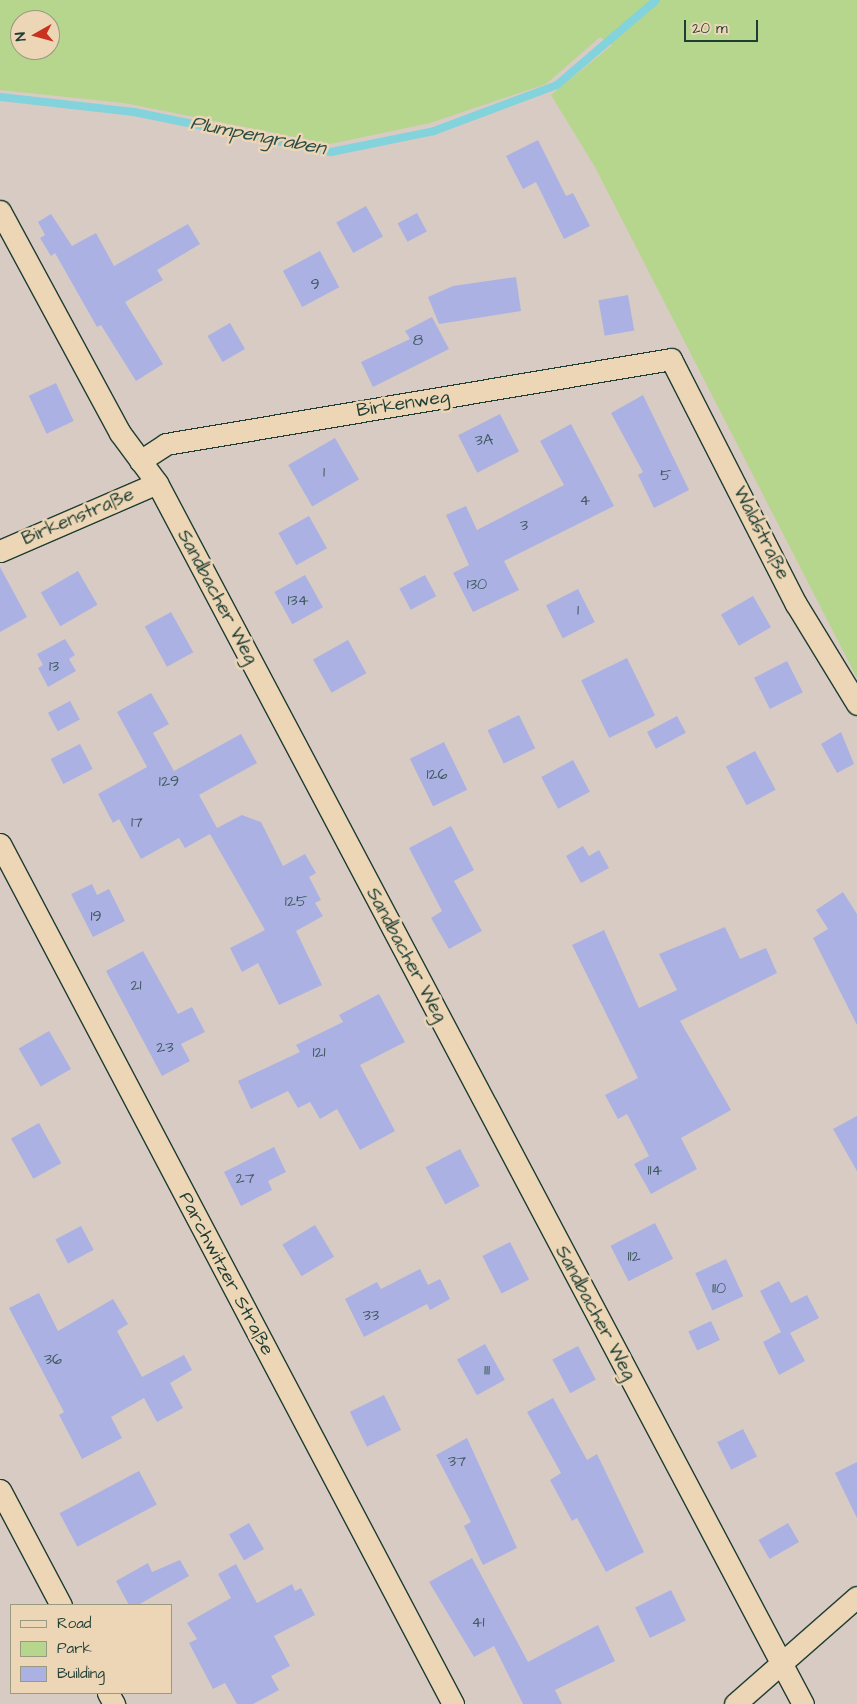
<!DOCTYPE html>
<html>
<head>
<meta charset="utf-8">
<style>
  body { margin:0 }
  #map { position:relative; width:857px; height:1704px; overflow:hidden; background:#d8cbc3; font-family:"Architects Daughter",sans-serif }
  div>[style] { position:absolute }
  .green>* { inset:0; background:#b6d58d }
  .stream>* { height:8px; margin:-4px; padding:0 4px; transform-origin:4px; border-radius:4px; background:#82d3db }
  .building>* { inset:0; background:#abb2e3; transform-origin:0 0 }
  .roads { filter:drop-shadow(1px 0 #1f3d34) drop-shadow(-1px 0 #1f3d34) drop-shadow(0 1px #1f3d34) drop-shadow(0 -1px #1f3d34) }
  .street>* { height:21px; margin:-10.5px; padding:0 10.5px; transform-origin:10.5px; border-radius:10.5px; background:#ecd6b5 }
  span { translate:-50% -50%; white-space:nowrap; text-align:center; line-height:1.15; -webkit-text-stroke:5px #ecd6b5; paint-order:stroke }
  .number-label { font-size:16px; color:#425a60 }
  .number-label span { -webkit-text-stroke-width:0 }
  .street-label { font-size:19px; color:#1f3d34 }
  .water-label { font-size:20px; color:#294c45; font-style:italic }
  .legend { position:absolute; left:10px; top:1604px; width:162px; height:90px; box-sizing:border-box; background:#ecd6b5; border:1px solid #9a9981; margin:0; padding:6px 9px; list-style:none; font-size:15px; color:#1f3d34 }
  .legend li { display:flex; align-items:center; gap:10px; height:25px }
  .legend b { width:25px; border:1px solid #9a9981 }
  .north { position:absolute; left:10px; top:10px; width:50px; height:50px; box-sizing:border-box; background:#ecd6b5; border:1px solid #9a9981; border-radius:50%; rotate:263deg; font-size:14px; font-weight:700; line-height:20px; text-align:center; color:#1f3d34 }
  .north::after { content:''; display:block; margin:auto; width:18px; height:22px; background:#c8321e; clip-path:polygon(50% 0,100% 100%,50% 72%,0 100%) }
  .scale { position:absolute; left:684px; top:20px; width:74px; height:22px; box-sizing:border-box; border:2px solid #1f3d34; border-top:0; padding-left:6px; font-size:15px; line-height:18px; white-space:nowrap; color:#1f3d34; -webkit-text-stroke:4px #ecd6b5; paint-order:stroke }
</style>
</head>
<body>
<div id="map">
  <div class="green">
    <i style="clip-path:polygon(evenodd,0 0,857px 0,857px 678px,595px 167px,551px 95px,612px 45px,600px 37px,546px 84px,430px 123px,330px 144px,124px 103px,0 90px,0 0,20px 20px,50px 20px,50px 50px,20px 50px,20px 20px)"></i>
  </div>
  <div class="stream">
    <i style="left:0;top:97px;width:135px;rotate:6.4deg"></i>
    <i style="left:134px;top:112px;width:201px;rotate:11.5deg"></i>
    <i style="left:331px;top:152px;width:105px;rotate:-11.5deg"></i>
    <i style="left:434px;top:131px;width:131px;rotate:-20.5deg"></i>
    <i style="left:557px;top:85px;width:130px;rotate:-40.6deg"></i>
  </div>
  <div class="building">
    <i style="clip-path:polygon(538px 140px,566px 196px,573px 193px,590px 226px,564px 239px,536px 182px,523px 189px,506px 156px)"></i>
    <i style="left:366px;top:206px;width:35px;height:34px;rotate:61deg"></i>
    <i style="left:417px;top:213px;width:21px;height:22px;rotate:62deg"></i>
    <i style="clip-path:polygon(51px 214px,72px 246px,96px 233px,114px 266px,188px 224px,200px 244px,157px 270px,163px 280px,125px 302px,163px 364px,136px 381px,101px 325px,97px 327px,55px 253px,51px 256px,40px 238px,45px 235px,38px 222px)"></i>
    <i style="left:320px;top:251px;width:41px;height:42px;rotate:62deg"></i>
    <i style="clip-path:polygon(516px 277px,521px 311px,439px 324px,428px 297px,453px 286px)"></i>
    <i style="left:628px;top:295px;width:36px;height:30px;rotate:80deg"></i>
    <i style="clip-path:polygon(432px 317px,449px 349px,373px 387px,361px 362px,410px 339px,405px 331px)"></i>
    <i style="left:230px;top:323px;width:30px;height:26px;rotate:60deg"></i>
    <i style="left:56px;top:383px;width:42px;height:30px;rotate:65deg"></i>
    <i style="clip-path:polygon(643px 395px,689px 490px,654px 508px,638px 475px,643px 472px,611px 413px)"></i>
    <i style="left:500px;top:414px;width:42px;height:47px;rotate:63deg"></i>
    <i style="clip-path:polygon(571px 424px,614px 506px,504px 561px,519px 590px,473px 612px,453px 573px,469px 565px,446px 515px,466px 506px,477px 530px,564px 485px,540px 441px)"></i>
    <i style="left:335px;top:438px;width:48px;height:54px;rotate:60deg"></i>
    <i style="left:309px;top:516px;width:37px;height:35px;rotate:61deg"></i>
    <i style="clip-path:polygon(0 567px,27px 617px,0 632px)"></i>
    <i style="left:78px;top:571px;width:39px;height:43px;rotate:60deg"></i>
    <i style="left:305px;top:575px;width:37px;height:35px;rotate:61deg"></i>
    <i style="left:425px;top:575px;width:24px;height:29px;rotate:62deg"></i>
    <i style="left:578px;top:589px;width:37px;height:36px;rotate:63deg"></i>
    <i style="left:753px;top:596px;width:36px;height:37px;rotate:60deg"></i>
    <i style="left:171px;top:612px;width:46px;height:30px;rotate:61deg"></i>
    <i style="clip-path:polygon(65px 639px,75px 655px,69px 659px,76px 671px,48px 687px,38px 668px,43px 665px,37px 654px)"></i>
    <i style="left:348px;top:640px;width:38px;height:40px;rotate:61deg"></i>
    <i style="left:627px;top:658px;width:64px;height:51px;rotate:64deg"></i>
    <i style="left:787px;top:661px;width:35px;height:37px;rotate:63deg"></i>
    <i style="clip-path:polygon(151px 693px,169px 724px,153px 733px,174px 771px,241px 734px,257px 763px,199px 795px,217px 828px,242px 815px,261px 822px,283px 866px,305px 854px,316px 873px,309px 877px,321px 900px,315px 903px,323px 916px,296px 931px,322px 985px,279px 1005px,258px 963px,242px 972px,230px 948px,265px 930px,210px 834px,185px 848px,179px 838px,141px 859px,119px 819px,113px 823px,98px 794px,147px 767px,117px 712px)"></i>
    <i style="left:70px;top:701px;width:21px;height:25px;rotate:62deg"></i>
    <i style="left:519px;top:715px;width:37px;height:35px;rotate:64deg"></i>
    <i style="left:677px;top:716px;width:19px;height:34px;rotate:62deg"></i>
    <i style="clip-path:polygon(841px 732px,854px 764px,837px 773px,821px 744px)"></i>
    <i style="left:444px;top:742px;width:53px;height:38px;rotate:64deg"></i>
    <i style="left:80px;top:744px;width:28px;height:33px;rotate:63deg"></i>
    <i style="left:755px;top:751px;width:44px;height:33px;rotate:62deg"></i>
    <i style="left:573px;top:760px;width:36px;height:36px;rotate:62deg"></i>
    <i style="clip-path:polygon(451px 826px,474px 870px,454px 881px,482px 931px,449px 949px,431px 918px,442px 911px,409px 848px)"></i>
    <i style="clip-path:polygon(583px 846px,589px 856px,599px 850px,609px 868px,581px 883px,566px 856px)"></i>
    <i style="clip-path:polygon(92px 884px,97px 895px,109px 889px,125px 921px,93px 937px,71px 894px)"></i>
    <i style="clip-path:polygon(843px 892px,857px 914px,857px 1025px,813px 938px,828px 929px,816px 910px)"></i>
    <i style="clip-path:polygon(725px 927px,740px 959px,766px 948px,777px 973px,680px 1021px,731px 1110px,681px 1138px,697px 1169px,651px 1194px,634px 1164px,649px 1156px,627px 1114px,618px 1119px,605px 1095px,638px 1078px,572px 945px,604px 930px,639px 1008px,677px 990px,659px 954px)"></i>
    <i style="clip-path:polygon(143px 951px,178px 1014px,192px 1007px,205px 1032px,181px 1044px,190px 1061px,162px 1076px,106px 971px)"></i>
    <i style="clip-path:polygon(379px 994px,405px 1042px,360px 1065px,395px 1131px,360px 1150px,337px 1109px,320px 1119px,310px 1102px,298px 1108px,288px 1091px,251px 1109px,238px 1081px,300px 1052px,296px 1045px,343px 1022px,339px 1015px)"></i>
    <i style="left:49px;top:1031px;width:44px;height:35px;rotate:60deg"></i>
    <i style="clip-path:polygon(857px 1116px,857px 1171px,833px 1129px)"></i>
    <i style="left:39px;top:1123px;width:46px;height:32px;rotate:61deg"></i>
    <i style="clip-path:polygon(274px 1147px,286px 1172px,268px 1181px,272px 1190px,241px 1206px,224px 1172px)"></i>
    <i style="left:460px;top:1149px;width:42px;height:39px;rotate:62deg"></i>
    <i style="left:655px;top:1223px;width:40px;height:50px;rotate:63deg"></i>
    <i style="left:315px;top:1225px;width:37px;height:38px;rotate:59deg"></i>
    <i style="left:81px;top:1226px;width:27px;height:29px;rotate:62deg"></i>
    <i style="left:510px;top:1242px;width:42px;height:31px;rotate:63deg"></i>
    <i style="left:726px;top:1259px;width:41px;height:34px;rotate:65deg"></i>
    <i style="clip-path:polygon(420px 1269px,428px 1285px,440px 1279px,450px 1299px,430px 1310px,427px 1304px,364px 1337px,345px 1299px,377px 1282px,381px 1289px)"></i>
    <i style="clip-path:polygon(779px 1281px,791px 1303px,807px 1295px,819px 1318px,790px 1333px,805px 1361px,779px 1375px,763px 1342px,781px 1332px,760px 1291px)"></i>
    <i style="clip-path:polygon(39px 1293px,58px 1331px,113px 1299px,128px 1324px,117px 1331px,142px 1377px,184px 1355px,192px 1370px,170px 1383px,183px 1408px,157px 1422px,144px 1398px,111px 1417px,122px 1438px,82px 1459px,59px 1415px,64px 1412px,9px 1308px)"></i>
    <i style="left:711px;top:1321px;width:21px;height:25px;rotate:65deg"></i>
    <i style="left:485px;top:1344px;width:41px;height:32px;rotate:61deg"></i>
    <i style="left:578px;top:1346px;width:38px;height:29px;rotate:62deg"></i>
    <i style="left:384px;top:1395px;width:39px;height:38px;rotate:64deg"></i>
    <i style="clip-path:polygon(553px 1398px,587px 1460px,597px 1454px,644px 1552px,606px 1572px,577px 1518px,572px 1521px,550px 1480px,561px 1473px,527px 1412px)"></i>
    <i style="left:743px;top:1429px;width:31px;height:29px;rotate:63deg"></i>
    <i style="clip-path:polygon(467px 1438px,517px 1548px,483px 1565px,464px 1526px,471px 1522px,436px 1455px)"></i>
    <i style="clip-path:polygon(857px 1462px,857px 1518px,835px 1473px)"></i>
    <i style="left:139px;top:1471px;width:38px;height:90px;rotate:62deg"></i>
    <i style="left:249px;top:1523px;width:30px;height:23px;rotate:60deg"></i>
    <i style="left:788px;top:1523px;width:22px;height:34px;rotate:60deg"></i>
    <i style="clip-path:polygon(472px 1558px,528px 1662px,598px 1625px,615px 1661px,555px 1690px,562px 1704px,523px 1704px,494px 1646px,474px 1657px,429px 1582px)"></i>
    <i style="clip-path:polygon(180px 1560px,189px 1576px,138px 1605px,129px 1605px,116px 1581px,148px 1563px,152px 1572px)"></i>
    <i style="clip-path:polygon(236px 1564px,257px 1603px,292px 1584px,295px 1591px,301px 1588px,315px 1615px,274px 1636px,290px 1666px,271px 1676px,279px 1690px,253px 1704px,237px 1704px,225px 1683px,213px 1689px,189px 1643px,197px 1639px,187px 1623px,231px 1598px,218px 1574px)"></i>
    <i style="left:671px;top:1590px;width:34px;height:40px;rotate:64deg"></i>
  </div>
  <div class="roads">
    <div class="street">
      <i style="left:0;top:211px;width:252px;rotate:61.6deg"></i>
      <i style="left:120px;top:433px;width:62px;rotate:53.5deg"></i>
      <i style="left:157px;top:483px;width:1381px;rotate:62.12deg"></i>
      <i style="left:140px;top:461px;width:31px;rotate:-33deg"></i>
      <i style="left:166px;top:444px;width:512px;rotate:-9.55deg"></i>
      <i style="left:671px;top:359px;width:275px;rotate:63deg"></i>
      <i style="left:796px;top:604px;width:117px;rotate:58.6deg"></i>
      <i style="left:0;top:551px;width:171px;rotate:-23.4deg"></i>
      <i style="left:0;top:844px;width:972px;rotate:62.22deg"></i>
      <i style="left:0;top:1490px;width:130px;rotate:62.1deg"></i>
      <i style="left:108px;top:1693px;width:13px;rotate:61deg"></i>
      <i style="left:735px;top:1704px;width:162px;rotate:-41.3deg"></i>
    </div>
  </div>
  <div class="number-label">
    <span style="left:315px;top:284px">9</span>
    <span style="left:418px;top:340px">8</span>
    <span style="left:484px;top:440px">3A</span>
    <span style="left:324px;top:472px">1</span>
    <span style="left:666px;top:475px">5</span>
    <span style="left:585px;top:500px">4</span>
    <span style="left:524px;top:525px">3</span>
    <span style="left:477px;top:584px">130</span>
    <span style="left:298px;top:600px">134</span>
    <span style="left:578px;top:610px">1</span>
    <span style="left:54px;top:666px">13</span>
    <span style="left:437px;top:774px">126</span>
    <span style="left:169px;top:781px">129</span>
    <span style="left:137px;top:822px">17</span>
    <span style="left:296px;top:901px">125</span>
    <span style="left:96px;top:916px">19</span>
    <span style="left:136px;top:985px">21</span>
    <span style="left:165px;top:1047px">23</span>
    <span style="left:319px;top:1052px">121</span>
    <span style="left:655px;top:1170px">114</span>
    <span style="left:245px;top:1178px">27</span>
    <span style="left:634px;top:1256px">112</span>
    <span style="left:719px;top:1288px">110</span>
    <span style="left:371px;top:1315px">33</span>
    <span style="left:53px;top:1359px">36</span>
    <span style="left:487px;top:1370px">111</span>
    <span style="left:457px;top:1461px">37</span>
    <span style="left:478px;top:1622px">41</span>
  </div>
  <div class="street-label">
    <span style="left:403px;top:404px;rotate:-9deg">Birkenweg</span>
    <span style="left:78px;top:517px;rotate:-23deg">Birkenstraße</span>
    <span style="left:761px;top:533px;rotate:63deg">Waldstraße</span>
    <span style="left:217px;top:597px;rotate:62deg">Sandbacher Weg</span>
    <span style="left:406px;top:955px;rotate:62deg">Sandbacher Weg</span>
    <span style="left:226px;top:1274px;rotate:62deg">Parchwitzer Straße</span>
    <span style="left:595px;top:1313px;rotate:62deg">Sandbacher Weg</span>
  </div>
  <div class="water-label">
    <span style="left:258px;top:136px;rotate:11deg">Plumpengraben</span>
  </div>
  <ul class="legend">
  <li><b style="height:6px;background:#ecd6b5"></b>Road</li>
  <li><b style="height:14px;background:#b6d58d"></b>Park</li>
  <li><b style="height:14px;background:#abb2e3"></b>Building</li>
  </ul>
  <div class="north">N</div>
  <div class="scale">20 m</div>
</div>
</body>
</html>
